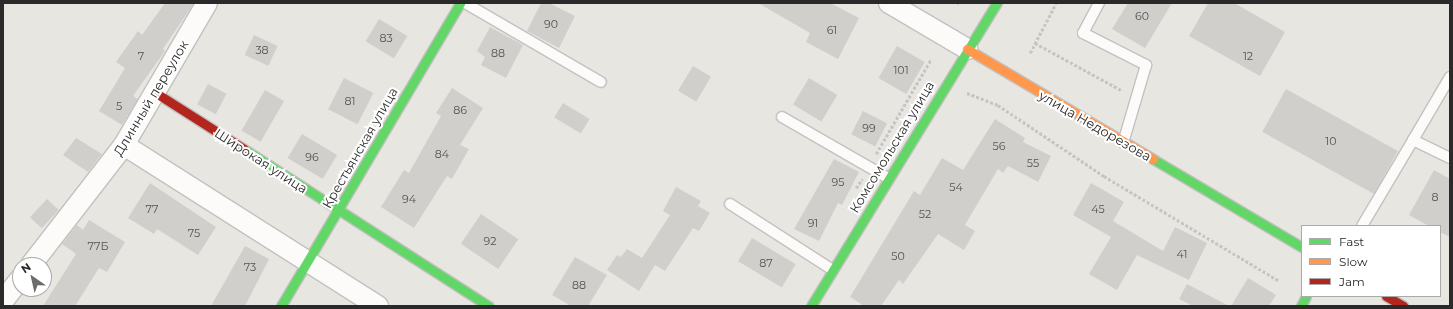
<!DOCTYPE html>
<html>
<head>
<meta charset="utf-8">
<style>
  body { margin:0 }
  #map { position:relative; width:1453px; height:309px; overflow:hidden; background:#e8e6e1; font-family:Montserrat,sans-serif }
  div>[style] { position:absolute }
  .building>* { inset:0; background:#d1cfcc; transform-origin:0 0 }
  .path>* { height:2.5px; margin-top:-1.25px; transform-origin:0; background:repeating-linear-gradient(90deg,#c5c5c4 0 3px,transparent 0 5px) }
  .roads { filter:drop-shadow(1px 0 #c2c1c0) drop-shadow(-1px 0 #c2c1c0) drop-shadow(0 1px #c2c1c0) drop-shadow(0 -1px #c2c1c0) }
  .lane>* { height:10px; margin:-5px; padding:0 5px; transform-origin:5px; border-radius:5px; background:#fcfbfa }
  .street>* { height:20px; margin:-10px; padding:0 10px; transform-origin:10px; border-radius:10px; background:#fcfbfa }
  .fast>* { height:9px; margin:-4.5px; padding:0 4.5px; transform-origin:4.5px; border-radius:4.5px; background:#63d668 }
  .slow>* { height:9px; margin:-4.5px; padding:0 4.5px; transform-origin:4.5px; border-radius:4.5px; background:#ff974d }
  .jam>* { height:9px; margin:-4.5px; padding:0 4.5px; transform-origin:4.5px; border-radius:4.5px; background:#b3261e }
  span { translate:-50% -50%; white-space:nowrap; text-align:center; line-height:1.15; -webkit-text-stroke:4px #fff; paint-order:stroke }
  .number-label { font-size:11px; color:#545453 }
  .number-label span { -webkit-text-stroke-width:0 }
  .street-label { font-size:13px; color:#2a2a2a }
  .frame { position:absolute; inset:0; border:4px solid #2a2a2a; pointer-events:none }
  .legend { position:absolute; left:1301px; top:225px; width:140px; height:72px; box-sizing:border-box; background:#fff; border:1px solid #aaa; margin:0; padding:5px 7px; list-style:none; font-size:12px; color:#2a2a2a }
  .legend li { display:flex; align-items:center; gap:8px; height:20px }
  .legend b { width:20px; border:1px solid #aaa }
  .north { position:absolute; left:12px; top:257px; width:40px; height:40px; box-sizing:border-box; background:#fff; border:1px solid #aaa; border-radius:50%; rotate:326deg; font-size:11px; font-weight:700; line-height:16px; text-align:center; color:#2a2a2a }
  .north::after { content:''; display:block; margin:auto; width:14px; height:18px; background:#6c6c6a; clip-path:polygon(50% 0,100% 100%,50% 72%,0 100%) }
</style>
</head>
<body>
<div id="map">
  <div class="building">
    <i style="clip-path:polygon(165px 3px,194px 3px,163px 49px,165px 51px,133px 96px,138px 99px,122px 125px,99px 111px,125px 68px,116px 62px,138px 31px,142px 35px)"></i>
    <i style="clip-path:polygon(541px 3px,549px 3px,575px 16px,559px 48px,527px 31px)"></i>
    <i style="clip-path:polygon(758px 3px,830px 3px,859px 18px,838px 59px,806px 42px,810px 33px)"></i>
    <i style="clip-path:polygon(1128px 3px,1172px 3px,1145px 48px,1112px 29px)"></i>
    <i style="clip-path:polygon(1208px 3px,1234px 3px,1285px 32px,1260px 76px,1189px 36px)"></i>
    <i style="left:379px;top:19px;width:33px;height:26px;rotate:31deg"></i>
    <i style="clip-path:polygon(490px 27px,523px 45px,506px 78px,481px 65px,485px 57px,477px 51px)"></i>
    <i style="left:254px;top:35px;width:26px;height:22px;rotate:25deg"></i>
    <i style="left:897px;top:46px;width:32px;height:37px;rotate:30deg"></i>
    <i style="left:693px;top:66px;width:21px;height:29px;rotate:31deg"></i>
    <i style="left:344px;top:78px;width:33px;height:35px;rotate:27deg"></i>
    <i style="left:809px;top:78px;width:33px;height:31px;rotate:31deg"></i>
    <i style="left:208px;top:84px;width:21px;height:23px;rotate:28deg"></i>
    <i style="clip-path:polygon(452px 88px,483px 108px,460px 145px,469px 149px,452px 179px,447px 176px,414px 228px,381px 207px,404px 170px,409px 173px,441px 116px,436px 113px)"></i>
    <i style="left:1286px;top:89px;width:128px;height:49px;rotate:29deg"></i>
    <i style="left:265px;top:90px;width:22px;height:47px;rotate:30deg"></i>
    <i style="left:563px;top:103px;width:31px;height:17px;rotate:31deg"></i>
    <i style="left:863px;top:111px;width:27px;height:26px;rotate:27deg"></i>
    <i style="clip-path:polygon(995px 119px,1025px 138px,1023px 142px,1051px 156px,1038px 182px,1008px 166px,1003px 173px,998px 169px,965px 225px,975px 231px,964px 250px,938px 234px,903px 284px,899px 280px,881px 306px,864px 306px,850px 297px,914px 191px,920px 195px,942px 158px,963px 170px)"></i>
    <i style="left:302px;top:134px;width:41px;height:28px;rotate:31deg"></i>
    <i style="clip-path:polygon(76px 138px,102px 154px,88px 172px,63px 155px)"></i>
    <i style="clip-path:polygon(834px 159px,859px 172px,842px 205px,838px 203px,819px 241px,794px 229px)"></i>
    <i style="clip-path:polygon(1434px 170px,1450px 179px,1450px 237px,1440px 232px,1440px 226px,1429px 226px,1409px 215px)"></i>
    <i style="clip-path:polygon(150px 183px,216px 227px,198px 255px,157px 229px,154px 234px,128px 218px)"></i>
    <i style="clip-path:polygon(1091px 183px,1124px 202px,1113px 221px,1163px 251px,1175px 227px,1207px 243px,1189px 280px,1137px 255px,1117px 290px,1089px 274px,1111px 237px,1073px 215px)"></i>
    <i style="clip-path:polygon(676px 187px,701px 201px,698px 206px,710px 213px,699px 231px,693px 228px,665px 271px,655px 265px,639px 291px,607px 270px,617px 255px,621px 257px,627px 249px,642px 258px,670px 215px,663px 211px)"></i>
    <i style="left:47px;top:199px;width:16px;height:25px;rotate:43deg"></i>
    <i style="left:481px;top:214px;width:45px;height:36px;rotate:34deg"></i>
    <i style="clip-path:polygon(89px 220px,125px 242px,107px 272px,99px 268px,75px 306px,43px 306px,76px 254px,62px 244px,77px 225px,83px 230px)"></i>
    <i style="left:752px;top:238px;width:51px;height:27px;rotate:31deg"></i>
    <i style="clip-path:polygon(245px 246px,269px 259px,245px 306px,211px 306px)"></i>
    <i style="clip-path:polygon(575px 257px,607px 275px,588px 306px,571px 306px,552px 295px)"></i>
    <i style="clip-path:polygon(1248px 278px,1276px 295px,1269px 306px,1231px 306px)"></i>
    <i style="clip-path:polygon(1187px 284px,1229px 306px,1193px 306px,1179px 299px)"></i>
  </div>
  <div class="path">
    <i style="left:957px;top:4px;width:1px;rotate:-45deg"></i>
    <i style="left:1035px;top:43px;width:100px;rotate:28.6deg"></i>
    <i style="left:1030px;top:53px;width:56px;rotate:-62.5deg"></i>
    <i style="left:967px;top:93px;width:33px;rotate:21deg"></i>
    <i style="left:998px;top:105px;width:128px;rotate:33.8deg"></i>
    <i style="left:1104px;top:176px;width:203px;rotate:30.9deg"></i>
    <i style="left:876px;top:154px;width:110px;rotate:-59.9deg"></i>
    <i style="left:856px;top:188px;width:11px;rotate:-56deg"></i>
  </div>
  <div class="roads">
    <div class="lane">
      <i style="left:465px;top:3px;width:157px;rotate:30.2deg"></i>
      <i style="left:1099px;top:3px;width:34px;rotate:118deg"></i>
      <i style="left:1083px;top:33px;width:71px;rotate:26.9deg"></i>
      <i style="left:1146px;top:65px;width:81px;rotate:106.4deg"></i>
      <i style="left:782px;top:117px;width:122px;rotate:29.9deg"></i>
      <i style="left:1413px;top:140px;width:73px;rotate:-59.6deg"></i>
      <i style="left:730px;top:204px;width:122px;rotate:32.7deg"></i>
      <i style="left:1362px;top:226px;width:100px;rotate:-59.3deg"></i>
      <i style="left:1413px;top:140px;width:41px;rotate:25.9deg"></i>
    </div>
    <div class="street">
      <i style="left:889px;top:3px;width:91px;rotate:30.5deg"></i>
      <i style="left:124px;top:145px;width:301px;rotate:32.4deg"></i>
      <i style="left:31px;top:265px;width:152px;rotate:-52.2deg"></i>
      <i style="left:124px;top:145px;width:164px;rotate:-59.7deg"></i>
      <i style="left:3px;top:301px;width:28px;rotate:-52deg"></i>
    </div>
    <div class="fast">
      <i style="left:244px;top:149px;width:291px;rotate:32.7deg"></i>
      <i style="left:1153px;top:159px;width:173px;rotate:30.6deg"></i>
      <i style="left:281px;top:306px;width:352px;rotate:-59.4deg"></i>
      <i style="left:811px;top:306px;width:356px;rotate:-58.5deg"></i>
      <i style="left:1301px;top:306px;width:11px;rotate:-63deg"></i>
    </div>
    <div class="slow">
      <i style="left:967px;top:49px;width:216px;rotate:30.6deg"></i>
    </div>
    <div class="jam">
      <i style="left:156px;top:93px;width:104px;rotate:32.5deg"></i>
      <i style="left:1386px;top:296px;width:20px;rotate:30deg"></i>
    </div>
  </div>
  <div class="number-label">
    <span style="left:1142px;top:16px">60</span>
    <span style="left:551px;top:24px">90</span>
    <span style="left:832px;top:30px">61</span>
    <span style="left:386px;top:38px">83</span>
    <span style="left:262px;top:50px">38</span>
    <span style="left:498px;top:53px">88</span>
    <span style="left:141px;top:56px">7</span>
    <span style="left:1248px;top:56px">12</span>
    <span style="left:901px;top:70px">101</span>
    <span style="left:350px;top:101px">81</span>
    <span style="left:119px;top:106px">5</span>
    <span style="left:460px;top:110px">86</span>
    <span style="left:869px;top:128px">99</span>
    <span style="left:1331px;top:141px">10</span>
    <span style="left:999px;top:146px">56</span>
    <span style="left:442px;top:154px">84</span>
    <span style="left:312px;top:157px">96</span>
    <span style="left:1033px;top:163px">55</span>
    <span style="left:838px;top:182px">95</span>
    <span style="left:956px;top:187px">54</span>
    <span style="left:1435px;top:197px">8</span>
    <span style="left:409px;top:199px">94</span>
    <span style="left:152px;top:209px">77</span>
    <span style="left:1098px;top:209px">45</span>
    <span style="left:925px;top:214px">52</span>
    <span style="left:813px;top:223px">91</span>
    <span style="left:194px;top:233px">75</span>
    <span style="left:490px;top:241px">92</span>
    <span style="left:98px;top:246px">77Б</span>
    <span style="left:1182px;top:254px">41</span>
    <span style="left:898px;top:256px">50</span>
    <span style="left:766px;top:263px">87</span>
    <span style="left:250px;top:267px">73</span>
    <span style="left:579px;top:285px">88</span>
  </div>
  <div class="street-label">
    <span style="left:151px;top:98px;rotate:-59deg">Длинный переулок</span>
    <span style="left:1095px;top:126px;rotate:30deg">улица Недорезова</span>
    <span style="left:892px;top:147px;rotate:-59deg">Комсомольская улица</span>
    <span style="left:360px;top:148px;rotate:-60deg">Крестьянская улица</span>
    <span style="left:261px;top:161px;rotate:33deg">Широкая улица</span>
  </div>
  <div class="frame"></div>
  <ul class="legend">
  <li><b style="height:5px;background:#63d668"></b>Fast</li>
  <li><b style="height:5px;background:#ff974d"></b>Slow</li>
  <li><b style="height:5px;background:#b3261e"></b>Jam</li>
  </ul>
  <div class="north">N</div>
</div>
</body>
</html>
